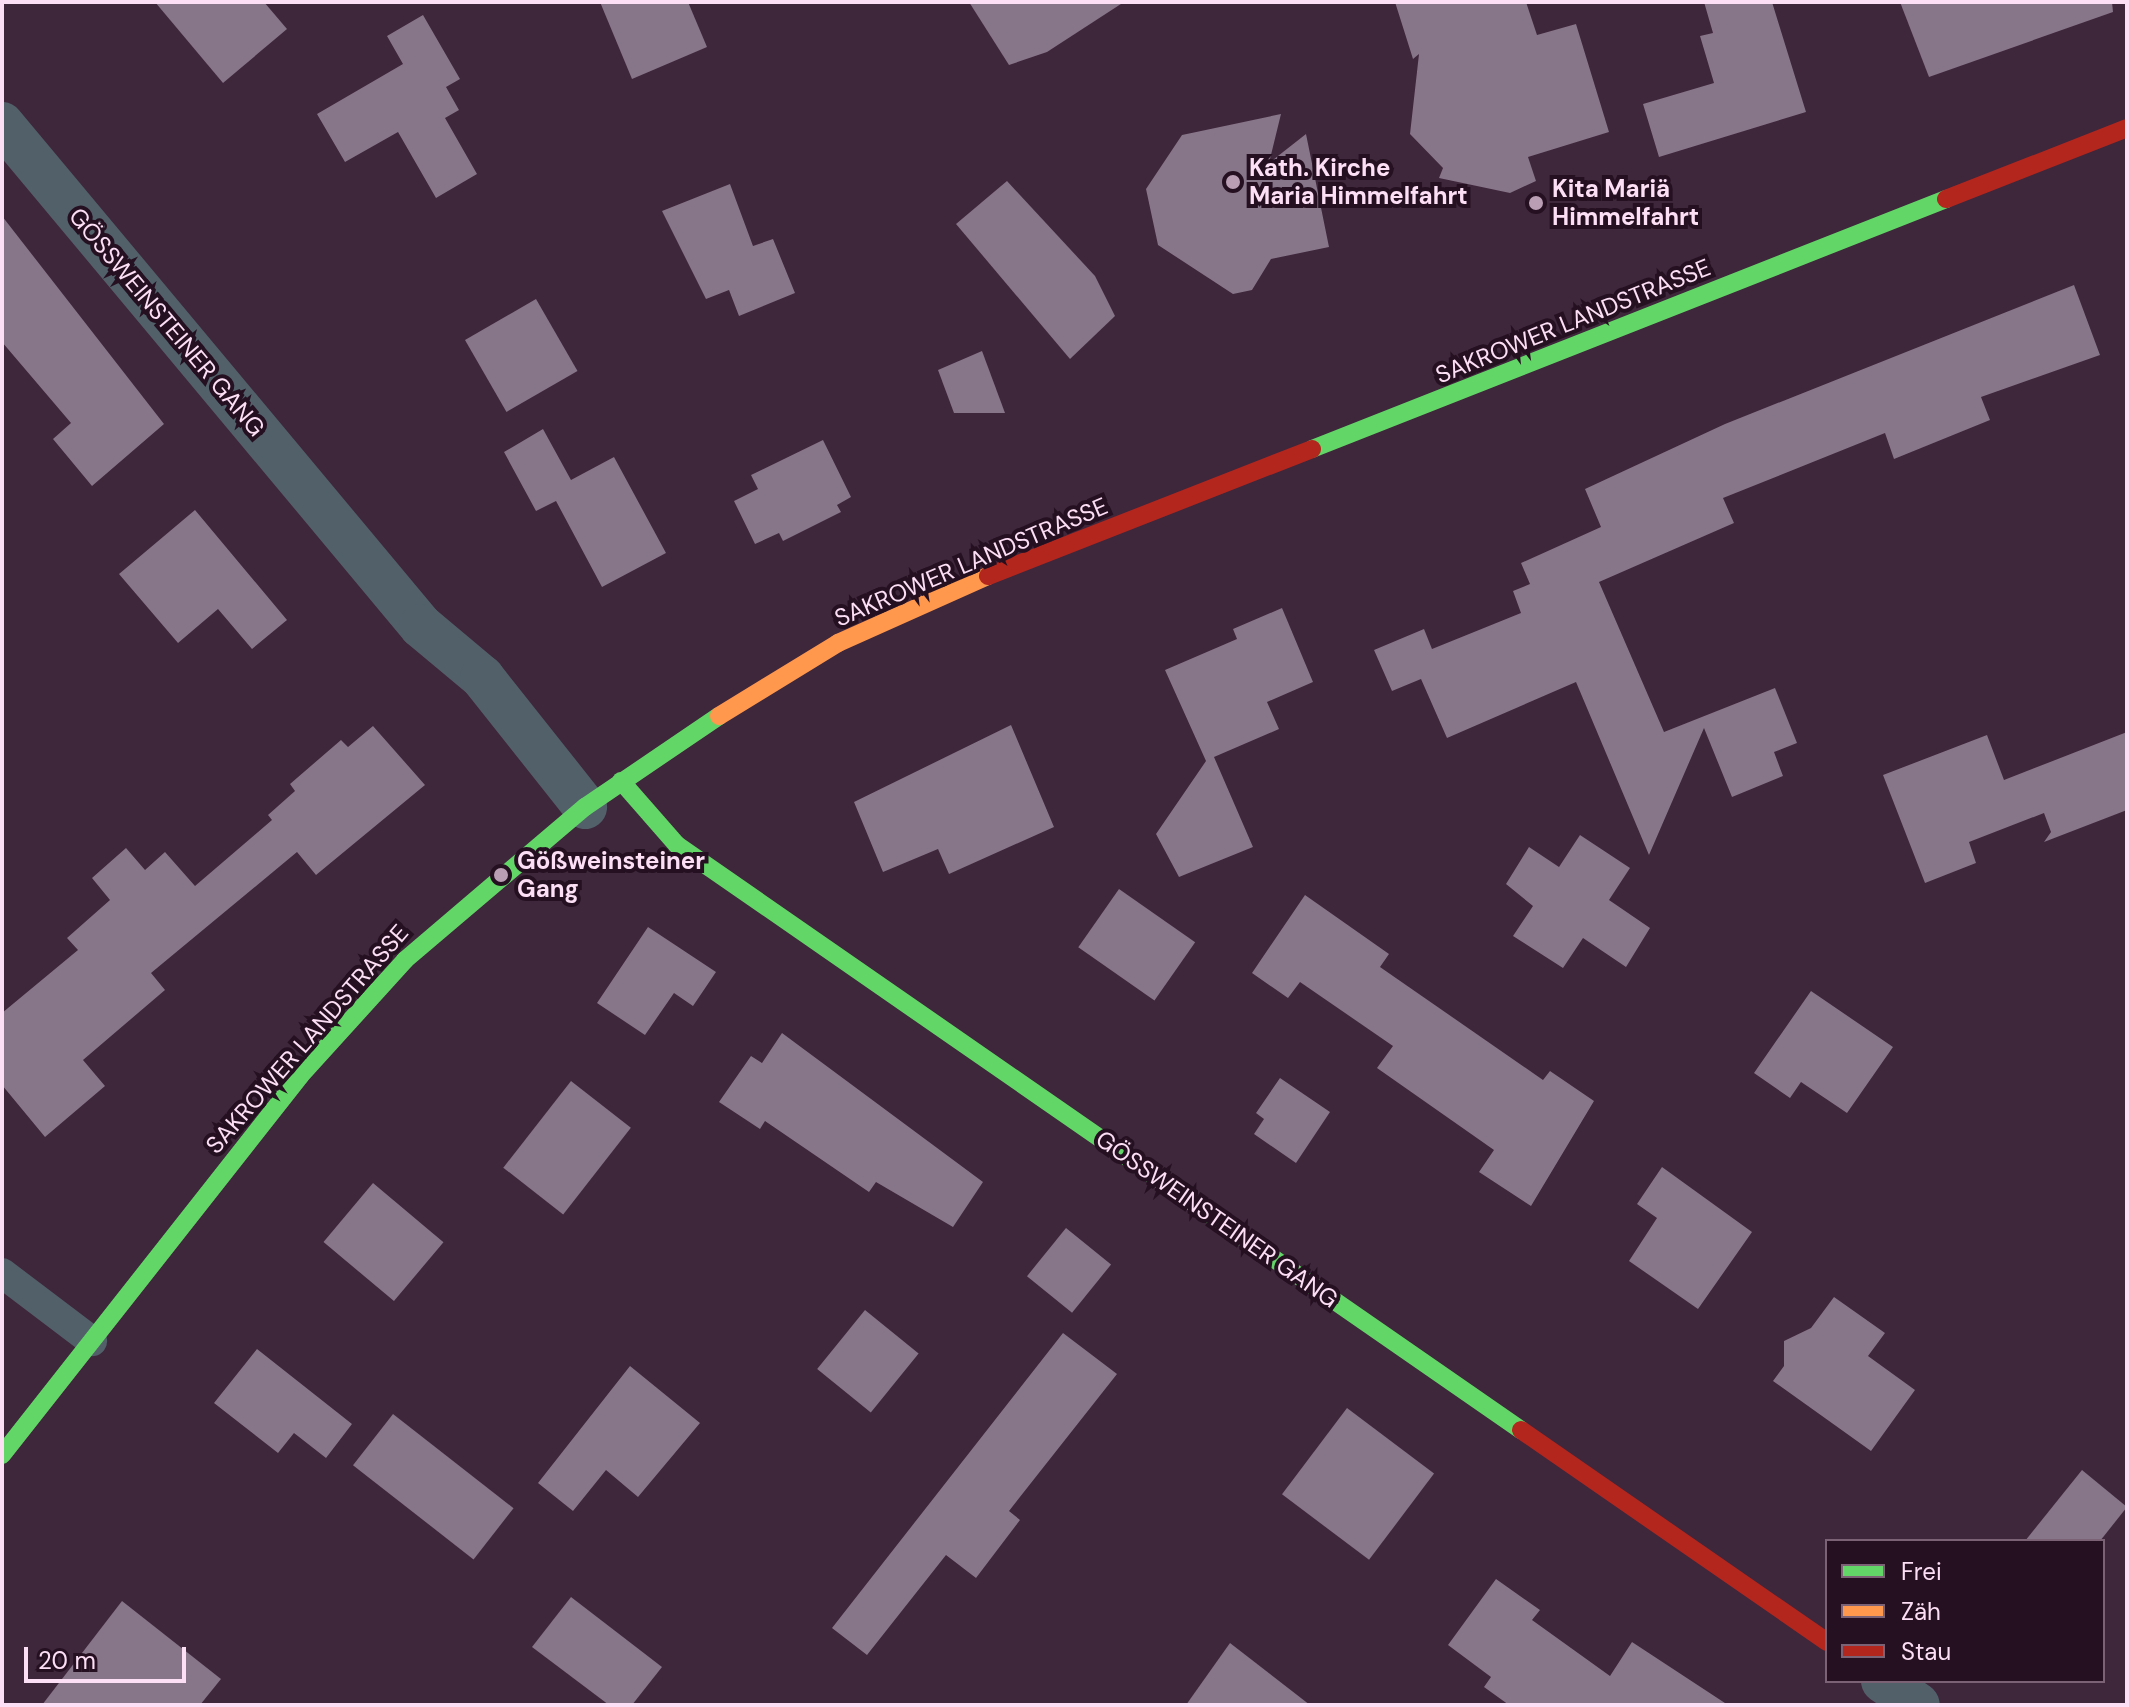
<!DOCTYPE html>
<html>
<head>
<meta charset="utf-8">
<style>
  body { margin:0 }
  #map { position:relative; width:2129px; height:1707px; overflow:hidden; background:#3e263b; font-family:"DM Sans",sans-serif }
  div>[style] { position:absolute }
  .building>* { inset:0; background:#877589; transform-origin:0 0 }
  .lane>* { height:30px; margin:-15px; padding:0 15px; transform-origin:15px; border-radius:15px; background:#52606a }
  .street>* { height:44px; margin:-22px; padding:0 22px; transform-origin:22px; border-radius:22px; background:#52606a }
  .fast>* { height:18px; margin:-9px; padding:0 9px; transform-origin:9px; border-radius:9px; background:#63d668 }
  .slow>* { height:18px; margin:-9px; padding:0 9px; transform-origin:9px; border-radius:9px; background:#ff974d }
  .jam>* { height:18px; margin:-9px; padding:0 9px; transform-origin:9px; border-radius:9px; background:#b3261e }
  .dots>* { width:22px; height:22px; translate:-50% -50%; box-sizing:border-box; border:4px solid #241020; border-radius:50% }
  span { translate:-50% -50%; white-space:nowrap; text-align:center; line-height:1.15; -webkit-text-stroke:8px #241020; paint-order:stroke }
  .poi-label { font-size:24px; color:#fddff5; font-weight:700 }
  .left { translate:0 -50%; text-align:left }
  .street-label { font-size:24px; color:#fddff5 }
  .frame { position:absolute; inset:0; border:4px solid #fddff5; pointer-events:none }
  .legend { position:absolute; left:1825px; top:1539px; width:280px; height:144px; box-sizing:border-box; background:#241020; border:2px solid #7b6375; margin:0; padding:10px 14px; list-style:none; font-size:24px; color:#fddff5 }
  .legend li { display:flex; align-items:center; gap:16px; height:40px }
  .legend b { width:40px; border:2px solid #7b6375 }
  .scale { position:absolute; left:24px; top:1647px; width:162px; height:36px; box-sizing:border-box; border:4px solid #fddff5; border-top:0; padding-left:10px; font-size:24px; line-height:28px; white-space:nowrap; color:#fddff5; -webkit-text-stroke:6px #241020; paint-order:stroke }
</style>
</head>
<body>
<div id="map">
  <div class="building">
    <i style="clip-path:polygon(155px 2px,264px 2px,287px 29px,223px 83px)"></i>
    <i style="clip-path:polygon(600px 2px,688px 2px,707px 47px,632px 79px)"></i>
    <i style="clip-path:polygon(969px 2px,1124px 2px,1047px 52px,1009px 65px)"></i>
    <i style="clip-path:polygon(1395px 2px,1526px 2px,1537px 35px,1576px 24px,1609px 132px,1528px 157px,1536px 181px,1510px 193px,1439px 178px,1443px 168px,1410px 134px,1419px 54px,1413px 59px)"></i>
    <i style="clip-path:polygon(1704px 2px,1772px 2px,1806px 112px,1659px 157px,1643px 104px,1714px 83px,1700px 36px,1713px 33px)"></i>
    <i style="clip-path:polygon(1900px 2px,2112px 2px,2113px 12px,1929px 77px)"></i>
    <i style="clip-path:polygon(423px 15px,460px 79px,446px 87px,459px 110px,445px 118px,477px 174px,436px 198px,398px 132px,345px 162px,317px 114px,403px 64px,387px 36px)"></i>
    <i style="clip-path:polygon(1281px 114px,1269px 163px,1306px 134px,1329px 247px,1271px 259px,1252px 290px,1233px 294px,1158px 245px,1146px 189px,1182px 135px)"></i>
    <i style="clip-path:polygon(1007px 181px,1095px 276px,1115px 316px,1070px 359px,956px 224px)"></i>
    <i style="clip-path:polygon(730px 184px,753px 246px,773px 239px,795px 293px,739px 316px,729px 290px,706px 299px,662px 211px)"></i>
    <i style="clip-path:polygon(2px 216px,164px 424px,92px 486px,53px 439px,71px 423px,2px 342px)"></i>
    <i style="clip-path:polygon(2074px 285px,2100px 355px,1981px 397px,1990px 420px,1894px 459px,1885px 433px,1723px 498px,1734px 523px,1599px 582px,1664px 732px,1775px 688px,1797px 743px,1774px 752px,1783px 776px,1732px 797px,1704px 728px,1649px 855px,1576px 682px,1447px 738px,1421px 679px,1392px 691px,1374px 650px,1424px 629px,1432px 649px,1521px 613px,1513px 591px,1530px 584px,1521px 563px,1601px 527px,1585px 489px,1725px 424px)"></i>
    <i style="left:536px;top:299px;width:83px;height:82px;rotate:60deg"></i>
    <i style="clip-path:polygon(982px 351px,1005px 413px,954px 413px,938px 370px)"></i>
    <i style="clip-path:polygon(543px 429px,571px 480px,614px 457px,666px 553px,602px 587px,556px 501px,536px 511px,504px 452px)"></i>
    <i style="clip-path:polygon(823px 440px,851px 497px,837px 505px,841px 512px,783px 541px,779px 533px,755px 544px,734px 501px,758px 489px,751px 475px)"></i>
    <i style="clip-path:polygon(195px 510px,287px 620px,252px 649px,218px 609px,178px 643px,119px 574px)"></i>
    <i style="clip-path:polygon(1282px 608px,1313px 682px,1267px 702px,1279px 729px,1214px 757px,1253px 847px,1179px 877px,1156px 834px,1206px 761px,1165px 670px,1237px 639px,1233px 629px)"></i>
    <i style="clip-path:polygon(1011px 725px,1054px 827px,949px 874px,938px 849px,883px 872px,854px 802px)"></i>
    <i style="clip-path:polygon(373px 726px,425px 785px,316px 875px,297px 852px,151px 973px,165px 990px,83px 1060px,105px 1086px,45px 1137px,2px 1085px,2px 1013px,78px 950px,67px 938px,110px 900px,92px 878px,126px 848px,145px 870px,165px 852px,195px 886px,272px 820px,268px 815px,295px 791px,290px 784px,341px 740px,348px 747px)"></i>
    <i style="clip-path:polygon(2127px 732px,2127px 810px,2044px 842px,2051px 832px,2044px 813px,1969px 842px,1976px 863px,1925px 883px,1883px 775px,1987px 735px,2004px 780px)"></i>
    <i style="clip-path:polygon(1580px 835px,1630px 868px,1609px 900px,1650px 928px,1626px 967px,1583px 938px,1563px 968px,1513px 936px,1533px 906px,1506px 884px,1529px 847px,1559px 867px)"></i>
    <i style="left:1119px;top:889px;width:93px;height:71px;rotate:35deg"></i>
    <i style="clip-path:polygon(1305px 895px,1389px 954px,1380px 967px,1543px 1080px,1550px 1071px,1594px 1101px,1531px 1206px,1479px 1172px,1494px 1150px,1377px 1068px,1393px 1046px,1300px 982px,1288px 998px,1252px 973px)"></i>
    <i style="clip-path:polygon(648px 927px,716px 972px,693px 1006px,674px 993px,645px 1035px,597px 1003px)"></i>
    <i style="clip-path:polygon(1811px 991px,1893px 1047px,1847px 1113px,1801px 1082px,1790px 1098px,1754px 1073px)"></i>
    <i style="clip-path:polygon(782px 1033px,983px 1182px,953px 1227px,876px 1182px,869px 1192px,765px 1121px,760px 1129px,719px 1102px,751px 1056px,762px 1063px)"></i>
    <i style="clip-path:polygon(1280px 1078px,1330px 1112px,1296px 1163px,1254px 1134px,1264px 1119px,1256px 1113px)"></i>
    <i style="left:571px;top:1081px;width:76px;height:110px;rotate:38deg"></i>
    <i style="clip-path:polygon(1662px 1167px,1752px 1232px,1698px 1309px,1629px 1261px,1657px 1218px,1637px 1204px)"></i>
    <i style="left:373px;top:1183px;width:92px;height:77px;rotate:40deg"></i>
    <i style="left:1066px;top:1228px;width:58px;height:62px;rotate:39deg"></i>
    <i style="clip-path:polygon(1834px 1297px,1885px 1333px,1868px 1356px,1915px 1390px,1871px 1451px,1773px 1381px,1784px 1366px,1784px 1341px,1811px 1328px)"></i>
    <i style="left:865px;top:1310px;width:69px;height:76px;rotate:39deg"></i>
    <i style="clip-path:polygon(1063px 1333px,1117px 1374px,1009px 1511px,1020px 1520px,976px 1578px,946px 1555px,867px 1655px,832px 1628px)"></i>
    <i style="clip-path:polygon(257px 1349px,352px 1424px,326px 1458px,294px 1433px,278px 1453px,214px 1403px)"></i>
    <i style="clip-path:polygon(630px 1366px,700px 1423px,638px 1497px,606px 1470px,573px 1511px,538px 1483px)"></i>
    <i style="left:1347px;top:1408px;width:109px;height:108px;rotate:37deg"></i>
    <i style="left:393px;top:1414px;width:153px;height:65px;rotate:38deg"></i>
    <i style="clip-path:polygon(2082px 1470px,2127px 1507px,2100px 1541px,2025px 1541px)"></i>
    <i style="clip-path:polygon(1496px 1579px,1540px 1610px,1532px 1620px,1610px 1676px,1632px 1642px,1728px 1705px,1509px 1705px,1484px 1687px,1491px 1677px,1448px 1645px)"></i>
    <i style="clip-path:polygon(571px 1597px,662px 1667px,632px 1705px,609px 1705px,532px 1647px)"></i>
    <i style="clip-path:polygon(122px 1601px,221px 1679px,200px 1705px,42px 1705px)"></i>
    <i style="clip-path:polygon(1230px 1643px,1310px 1705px,1186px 1705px)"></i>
  </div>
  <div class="lane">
    <i style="left:2px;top:1273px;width:113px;rotate:37.1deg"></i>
  </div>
  <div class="street">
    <i style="left:2px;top:124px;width:654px;rotate:50.15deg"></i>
    <i style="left:421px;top:626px;width:80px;rotate:39.9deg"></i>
    <i style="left:482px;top:677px;width:166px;rotate:51.6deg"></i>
    <i style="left:1883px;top:1681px;width:42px;rotate:34.4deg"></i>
  </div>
  <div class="fast">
    <i style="left:1312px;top:449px;width:682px;rotate:-21.52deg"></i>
    <i style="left:621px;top:781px;width:85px;rotate:48.8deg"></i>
    <i style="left:677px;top:845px;width:1027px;rotate:34.73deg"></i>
    <i style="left:2px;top:1455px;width:482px;rotate:-51.8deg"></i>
    <i style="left:300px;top:1076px;width:156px;rotate:-47.8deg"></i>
    <i style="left:405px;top:960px;width:236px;rotate:-40.4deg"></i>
    <i style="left:585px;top:807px;width:162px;rotate:-34.2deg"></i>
  </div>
  <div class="slow">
    <i style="left:719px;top:716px;width:140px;rotate:-31.5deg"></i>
    <i style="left:838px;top:643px;width:164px;rotate:-24.1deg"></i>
  </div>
  <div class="jam">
    <i style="left:1946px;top:199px;width:194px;rotate:-21.4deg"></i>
    <i style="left:988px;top:576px;width:348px;rotate:-21.4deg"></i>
    <i style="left:1521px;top:1430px;width:372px;rotate:34.7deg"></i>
  </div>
  <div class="dots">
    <i style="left:1233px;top:182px;background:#ba9eb4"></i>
    <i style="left:1536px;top:203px;background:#ba9eb4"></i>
    <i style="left:501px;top:875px;background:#ba9eb4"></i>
  </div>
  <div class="poi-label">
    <span class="left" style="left:1249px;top:182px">Kath. Kirche<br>Maria Himmelfahrt</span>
    <span class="left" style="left:1552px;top:203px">Kita Mariä<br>Himmelfahrt</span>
    <span class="left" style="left:517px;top:875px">Gößweinsteiner<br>Gang</span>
  </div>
  <div class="street-label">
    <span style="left:1573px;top:321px;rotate:-22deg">SAKROWER LANDSTRASSE</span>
    <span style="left:167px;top:322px;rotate:50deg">GÖSSWEINSTEINER GANG</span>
    <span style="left:971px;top:562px;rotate:-23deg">SAKROWER LANDSTRASSE</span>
    <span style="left:307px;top:1039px;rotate:-49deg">SAKROWER LANDSTRASSE</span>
    <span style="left:1217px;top:1219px;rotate:35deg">GÖSSWEINSTEINER GANG</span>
  </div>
  <div class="frame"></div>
  <ul class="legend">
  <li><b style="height:10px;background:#63d668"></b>Frei</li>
  <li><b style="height:10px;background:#ff974d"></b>Zäh</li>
  <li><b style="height:10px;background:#b3261e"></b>Stau</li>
  </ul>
  <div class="scale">20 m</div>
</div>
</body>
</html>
